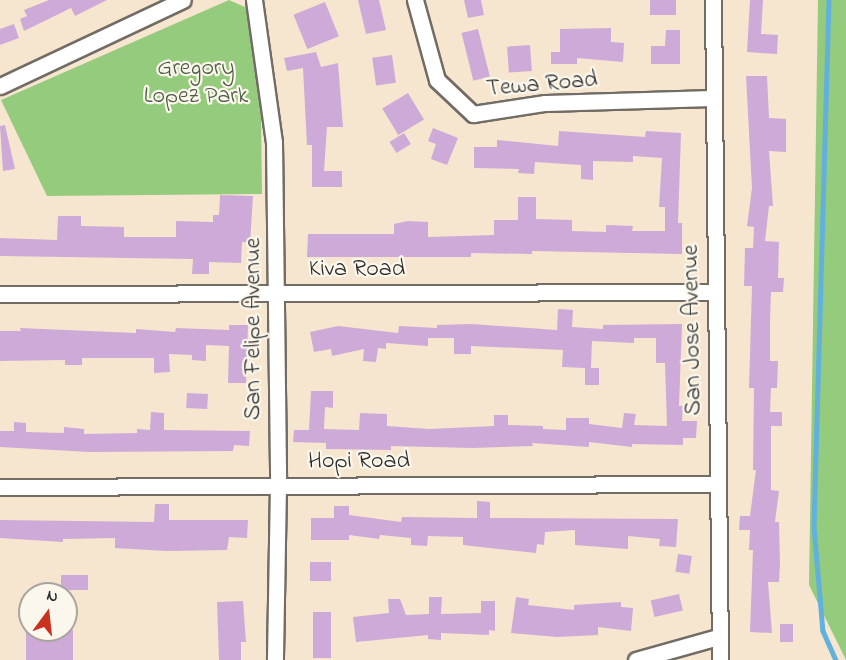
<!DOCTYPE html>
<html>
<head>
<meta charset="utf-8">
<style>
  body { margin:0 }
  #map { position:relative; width:846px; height:660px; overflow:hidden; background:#f6e6cf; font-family:"Indie Flower",sans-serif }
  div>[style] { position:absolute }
  .green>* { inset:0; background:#95cb7d }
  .stream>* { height:4.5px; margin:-2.25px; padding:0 2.25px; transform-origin:2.25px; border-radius:2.25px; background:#61b1dc }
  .building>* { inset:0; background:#ceaad8; transform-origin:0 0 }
  .roads { filter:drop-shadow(2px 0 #726c64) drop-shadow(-2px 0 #726c64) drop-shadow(0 2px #726c64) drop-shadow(0 -2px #726c64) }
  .street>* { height:15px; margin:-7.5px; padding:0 7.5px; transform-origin:7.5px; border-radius:7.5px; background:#fff }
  span { translate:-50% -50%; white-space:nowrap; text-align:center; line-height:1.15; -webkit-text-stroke:4.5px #fbf7ec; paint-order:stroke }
  .park-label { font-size:24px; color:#4b5b44 }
  .street-label { font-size:24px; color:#2b2b2b }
  .north { position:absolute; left:18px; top:582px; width:60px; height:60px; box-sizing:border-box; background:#fbf7ec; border:2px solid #a8a59f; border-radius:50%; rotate:15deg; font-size:16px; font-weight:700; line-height:24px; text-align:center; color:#2b2b2b }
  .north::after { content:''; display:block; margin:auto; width:21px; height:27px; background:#c8321e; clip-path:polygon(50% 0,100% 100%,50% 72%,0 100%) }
</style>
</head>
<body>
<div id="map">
  <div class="green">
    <i style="clip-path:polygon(229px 0,247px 8px,261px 113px,262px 194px,47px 196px,1px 100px)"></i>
    <i style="clip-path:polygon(818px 0,846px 0,846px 660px,809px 585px)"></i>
  </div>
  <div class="stream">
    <i style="left:829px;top:0;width:527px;rotate:91.63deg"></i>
    <i style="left:814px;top:527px;width:104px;rotate:85.1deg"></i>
    <i style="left:823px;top:631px;width:32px;rotate:66deg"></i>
  </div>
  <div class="building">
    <i style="clip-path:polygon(49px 0,107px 0,75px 16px,71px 8px,24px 31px,20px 19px,27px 16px,24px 10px)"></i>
    <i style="clip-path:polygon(358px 0,379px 0,386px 30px,366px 34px)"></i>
    <i style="clip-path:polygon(464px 0,481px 0,484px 15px,468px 18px)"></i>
    <i style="left:650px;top:0;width:26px;height:15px"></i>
    <i style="clip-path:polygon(750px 0,763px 0,761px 34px,778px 35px,777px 54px,747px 52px)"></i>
    <i style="left:325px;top:2px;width:37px;height:34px;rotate:68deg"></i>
    <i style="clip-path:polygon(14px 24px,19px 38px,0 45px,0 29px)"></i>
    <i style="clip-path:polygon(611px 28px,611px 42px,624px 43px,623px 62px,577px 58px,577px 64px,551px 64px,551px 52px,560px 52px,560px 29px)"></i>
    <i style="left:478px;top:29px;width:49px;height:17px;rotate:76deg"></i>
    <i style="clip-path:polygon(666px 30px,680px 30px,680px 64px,651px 64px,651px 46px,665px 46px)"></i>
    <i style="left:530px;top:45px;width:26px;height:23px;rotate:86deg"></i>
    <i style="clip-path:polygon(316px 52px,321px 67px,338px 63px,343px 127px,327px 127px,324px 171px,342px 171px,342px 187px,312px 187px,312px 145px,307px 145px,303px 68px,287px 71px,284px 58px)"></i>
    <i style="left:392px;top:55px;width:28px;height:20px;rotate:82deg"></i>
    <i style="clip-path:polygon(746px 76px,767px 76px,769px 118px,786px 119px,786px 152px,769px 151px,773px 206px,769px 206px,765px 241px,779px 242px,778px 278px,784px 278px,783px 292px,771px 292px,770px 321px,770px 361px,778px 361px,777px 388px,771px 388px,770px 412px,782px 412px,782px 426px,771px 426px,771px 490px,779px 491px,775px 522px,779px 522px,780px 563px,779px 582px,768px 582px,772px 633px,750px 632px,753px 550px,749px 550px,750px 530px,739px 530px,740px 516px,750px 516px,756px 470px,753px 470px,754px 388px,749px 388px,752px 286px,744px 286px,745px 248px,753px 248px,754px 227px,747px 226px,752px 188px)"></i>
    <i style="left:408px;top:93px;width:31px;height:30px;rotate:59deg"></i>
    <i style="clip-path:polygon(5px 125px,15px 169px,3px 171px,0 126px)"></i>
    <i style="clip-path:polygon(433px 128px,458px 138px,447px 165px,431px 159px,436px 144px,428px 141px)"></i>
    <i style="clip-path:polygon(559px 131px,645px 137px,646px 131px,681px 133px,678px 223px,682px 223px,682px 254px,532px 251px,532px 254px,471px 253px,471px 257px,307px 257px,308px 234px,394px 234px,394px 224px,408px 221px,428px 222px,428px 237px,494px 235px,494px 220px,518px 220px,518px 197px,536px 197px,536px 219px,572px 220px,572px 231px,606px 232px,606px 225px,633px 226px,632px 231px,665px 231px,665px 207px,659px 207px,662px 158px,633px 156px,633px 162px,593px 161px,593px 180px,581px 179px,581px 165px,535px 162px,534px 174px,518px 173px,519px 169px,474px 168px,474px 147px,497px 147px,497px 140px,558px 146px)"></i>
    <i style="left:404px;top:133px;width:13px;height:17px;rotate:58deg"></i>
    <i style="clip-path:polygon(220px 195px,253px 196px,250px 243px,242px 242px,241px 263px,209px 262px,209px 274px,192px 274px,193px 259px,0 256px,0 238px,57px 240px,58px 216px,81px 216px,81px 226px,124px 227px,124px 237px,176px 237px,176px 221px,213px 222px,213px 215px,219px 215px)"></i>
    <i style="clip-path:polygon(558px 309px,573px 310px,572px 327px,603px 329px,603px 325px,682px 324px,679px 406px,683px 406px,682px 421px,697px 421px,696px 438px,683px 438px,683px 445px,632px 444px,632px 447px,589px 442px,589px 447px,532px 443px,533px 446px,472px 448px,391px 446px,391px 450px,326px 449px,326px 443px,293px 442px,294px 430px,309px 430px,311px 391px,333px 391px,333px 408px,325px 407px,324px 429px,359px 430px,360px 413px,387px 414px,387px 426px,429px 429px,494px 426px,494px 415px,508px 415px,508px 425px,543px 426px,543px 429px,566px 430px,566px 418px,589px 418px,589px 424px,622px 428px,624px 413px,636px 414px,634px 425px,667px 426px,665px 363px,656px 363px,656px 338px,634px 338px,634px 343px,592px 341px,591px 368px,599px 368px,599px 385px,585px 385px,585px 368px,562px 367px,563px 350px,471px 346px,471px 354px,454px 354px,454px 338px,428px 338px,428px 346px,386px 343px,386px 349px,378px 348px,376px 362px,363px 361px,364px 349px,332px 356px,331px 349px,314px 352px,310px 332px,338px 326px,398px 333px,399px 326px,437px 328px,437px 325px,471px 324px,557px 330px)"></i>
    <i style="clip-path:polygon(229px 325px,248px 325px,246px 383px,228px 383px,229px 346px,206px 345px,206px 361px,192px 360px,192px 355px,169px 354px,170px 372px,154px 373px,154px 358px,82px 358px,82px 365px,65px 365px,65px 360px,0 361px,0 331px,21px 331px,20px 328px,136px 333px,136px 329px,175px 332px,176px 328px,229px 330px)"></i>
    <i style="left:187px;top:393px;width:21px;height:15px;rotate:3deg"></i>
    <i style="clip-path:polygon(151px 412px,164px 413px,164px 430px,250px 431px,249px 446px,234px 445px,233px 451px,90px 452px,0 447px,0 431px,14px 431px,14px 422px,26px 423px,26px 432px,64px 433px,64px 427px,84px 429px,84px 434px,137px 433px,137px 429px,150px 430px)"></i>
    <i style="clip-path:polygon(477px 501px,490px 502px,490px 518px,678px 519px,676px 547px,659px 546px,660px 539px,628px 536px,628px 549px,575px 545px,575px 530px,545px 532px,544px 545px,537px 544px,536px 553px,463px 545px,463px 537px,428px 536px,427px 546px,411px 545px,411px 538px,380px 535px,379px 539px,349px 535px,349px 540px,311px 540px,311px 518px,334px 518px,334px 506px,349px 506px,349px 515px,401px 522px,402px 517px,477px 518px)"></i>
    <i style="clip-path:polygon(155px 504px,169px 504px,169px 520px,248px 520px,247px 538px,229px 537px,227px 550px,166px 551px,115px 548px,115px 538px,63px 539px,63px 542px,0 538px,0 520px,154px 522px)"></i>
    <i style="left:678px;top:554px;width:14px;height:18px;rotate:8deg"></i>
    <i style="left:310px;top:562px;width:21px;height:19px"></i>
    <i style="left:61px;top:575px;width:27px;height:15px"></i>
    <i style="left:679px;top:594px;width:17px;height:29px;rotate:77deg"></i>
    <i style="clip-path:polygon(429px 597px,442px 597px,441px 614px,481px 613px,481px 601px,495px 601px,495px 631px,489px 630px,489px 635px,441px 633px,441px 640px,428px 639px,428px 635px,356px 642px,353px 617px,389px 613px,388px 599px,400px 599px,406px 615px,429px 614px)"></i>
    <i style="clip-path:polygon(516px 597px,529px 599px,528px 605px,574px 610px,574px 605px,621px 602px,621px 607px,633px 608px,631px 631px,598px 627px,598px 635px,557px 637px,511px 633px)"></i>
    <i style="clip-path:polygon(243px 601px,246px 642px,241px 642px,241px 660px,219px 660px,217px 602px)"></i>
    <i style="left:313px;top:612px;width:18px;height:46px"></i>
    <i style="left:780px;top:624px;width:13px;height:18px"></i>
    <i style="left:26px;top:630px;width:47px;height:30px"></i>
  </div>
  <div class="roads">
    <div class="street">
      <i style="left:254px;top:0;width:143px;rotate:82deg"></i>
      <i style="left:274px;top:142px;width:343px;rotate:89.3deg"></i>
      <i style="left:278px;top:485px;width:175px;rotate:91deg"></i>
      <i style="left:415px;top:0;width:83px;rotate:74.6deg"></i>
      <i style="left:437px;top:80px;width:50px;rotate:43.4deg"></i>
      <i style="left:473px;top:114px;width:73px;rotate:-8.7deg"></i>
      <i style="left:545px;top:103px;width:168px;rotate:-1.7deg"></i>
      <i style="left:713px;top:0;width:660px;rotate:89.39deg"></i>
      <i style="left:0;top:86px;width:202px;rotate:-25.2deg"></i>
      <i style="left:0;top:294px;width:714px;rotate:-0.16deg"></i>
      <i style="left:0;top:487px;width:717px;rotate:-0.24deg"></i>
      <i style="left:636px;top:660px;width:85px;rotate:-15.7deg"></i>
    </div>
  </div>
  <div class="park-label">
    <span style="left:196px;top:83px">Gregory<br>Lopez Park</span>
  </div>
  <div class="street-label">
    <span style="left:542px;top:85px;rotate:-5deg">Tewa Road</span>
    <span style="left:357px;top:270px">Kiva Road</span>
    <span style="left:254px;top:329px;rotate:-90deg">San Felipe Avenue</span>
    <span style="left:693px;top:330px;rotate:-91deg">San Jose Avenue</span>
    <span style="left:359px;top:462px">Hopi Road</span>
  </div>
  <div class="north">N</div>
</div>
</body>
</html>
